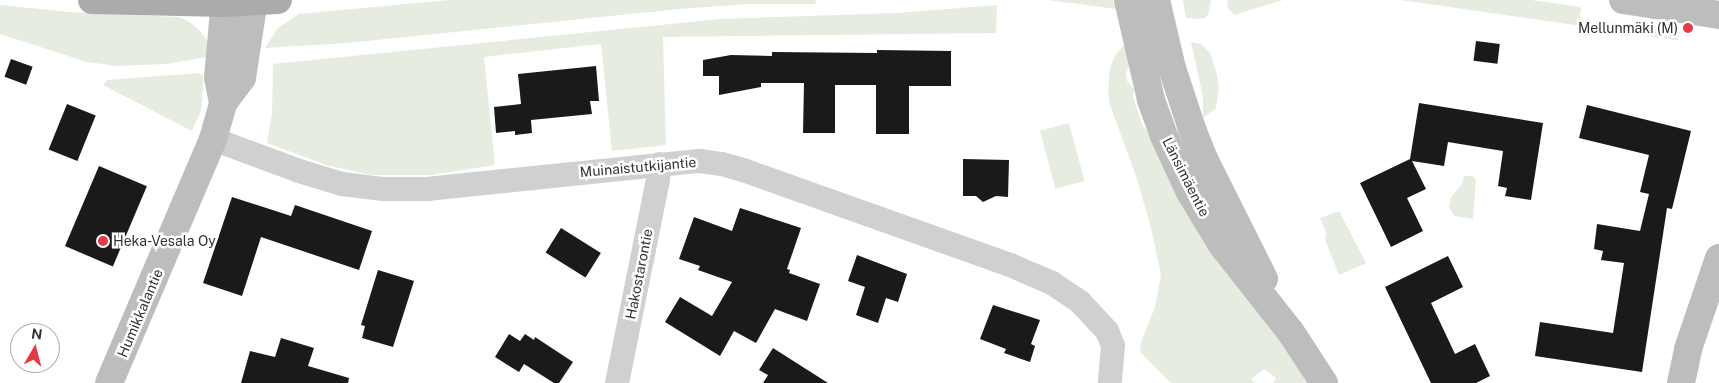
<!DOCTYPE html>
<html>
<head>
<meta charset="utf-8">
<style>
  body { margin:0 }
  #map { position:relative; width:1719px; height:383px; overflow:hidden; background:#fff; font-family:"Public Sans",sans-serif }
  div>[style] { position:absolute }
  .green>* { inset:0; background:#e6ecdf; transform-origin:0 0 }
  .building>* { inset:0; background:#1a1a1a; transform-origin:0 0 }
  .street>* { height:24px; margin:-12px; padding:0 12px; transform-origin:12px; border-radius:12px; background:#d0d0d0 }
  .secondary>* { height:28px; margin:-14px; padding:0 14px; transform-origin:14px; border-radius:14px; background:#bdbdbd }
  .primary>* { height:28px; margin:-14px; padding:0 14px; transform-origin:14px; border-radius:14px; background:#ababab }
  .dots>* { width:14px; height:14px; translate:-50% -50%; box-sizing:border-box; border:2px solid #fff; border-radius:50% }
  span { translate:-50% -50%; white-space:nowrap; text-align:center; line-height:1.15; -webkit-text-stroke:5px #fff; paint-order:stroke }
  .poi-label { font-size:14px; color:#333 }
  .right { translate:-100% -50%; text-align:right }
  .left { translate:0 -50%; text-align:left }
  .street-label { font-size:14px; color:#333 }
  .north { position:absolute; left:10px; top:323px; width:50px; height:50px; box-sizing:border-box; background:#fff; border:1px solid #adadad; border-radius:50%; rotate:8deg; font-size:14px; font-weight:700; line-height:20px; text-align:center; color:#333 }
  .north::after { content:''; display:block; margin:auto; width:18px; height:22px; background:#e63946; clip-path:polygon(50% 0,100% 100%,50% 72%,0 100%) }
</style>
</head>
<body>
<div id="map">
  <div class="green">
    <i style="clip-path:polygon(449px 0,816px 0,815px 4px,748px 4px,680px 9px,347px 43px,265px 48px,278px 28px,299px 14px)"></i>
    <i style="clip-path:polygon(1047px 0,1113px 0,1115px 9px,1080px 4px)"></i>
    <i style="clip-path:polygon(1183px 0,1211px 0,1209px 13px,1205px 18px,1199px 19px,1186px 18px)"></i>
    <i style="clip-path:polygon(1228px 0,1283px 0,1234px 15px,1227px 7px)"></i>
    <i style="clip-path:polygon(1401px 0,1531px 0,1581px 7px,1579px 23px,1575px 25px)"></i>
    <i style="clip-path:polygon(0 5px,69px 12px,179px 17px,190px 22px,200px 31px,209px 43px,213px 56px,166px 64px,117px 66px,87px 62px,0 34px)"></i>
    <i style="clip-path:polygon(997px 5px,996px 33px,663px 37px,666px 145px,612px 151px,601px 44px,484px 57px,495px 165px,430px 175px,371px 175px,326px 165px,267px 143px,272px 113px,273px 64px,720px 19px,898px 13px)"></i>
    <i style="left:1597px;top:20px;width:83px;height:9px;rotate:8deg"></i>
    <i style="clip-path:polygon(1191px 42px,1201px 44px,1210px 53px,1217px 75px,1219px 88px,1216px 108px,1203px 118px,1203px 97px)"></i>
    <i style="clip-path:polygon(1131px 44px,1133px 56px,1126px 73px,1127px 81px,1134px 89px,1133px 97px,1143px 127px,1149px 132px,1227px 267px,1283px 345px,1307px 383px,1273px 383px,1276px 378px,1264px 369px,1251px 379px,1255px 383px,1171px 383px,1141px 353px,1140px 345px,1155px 307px,1161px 275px,1151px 228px,1137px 179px,1110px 105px,1108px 91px,1110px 68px,1115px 56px,1123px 46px)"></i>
    <i style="clip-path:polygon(199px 73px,203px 76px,203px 90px,201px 110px,192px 131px,103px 85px,107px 80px)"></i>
    <i style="left:1069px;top:123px;width:60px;height:30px;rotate:75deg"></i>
    <i style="clip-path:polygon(1464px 176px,1473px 176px,1476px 180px,1473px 219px,1454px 216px,1449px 207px,1451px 197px,1462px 184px)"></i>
    <i style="clip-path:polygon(1339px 211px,1366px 263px,1339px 275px,1325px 240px,1326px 232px,1320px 218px)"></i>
  </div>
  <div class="building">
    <i style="left:1476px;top:41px;width:24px;height:20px;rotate:7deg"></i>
    <i style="clip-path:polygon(877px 50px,951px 51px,951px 86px,909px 86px,909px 134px,876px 134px,876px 85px,835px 85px,835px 133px,803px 133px,804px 83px,761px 83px,761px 87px,719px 95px,719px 76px,703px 76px,703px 60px,731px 55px,772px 56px,772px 52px,877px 53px)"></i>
    <i style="left:11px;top:59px;width:23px;height:19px;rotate:20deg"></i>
    <i style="clip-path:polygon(596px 66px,599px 101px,590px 101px,592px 114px,531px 120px,532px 133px,515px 135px,515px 131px,496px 133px,494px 107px,521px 104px,518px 74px)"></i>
    <i style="clip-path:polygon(1419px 103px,1543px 123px,1531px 200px,1505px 196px,1507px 188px,1498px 186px,1503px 151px,1448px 142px,1444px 166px,1412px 161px,1426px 189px,1407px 198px,1423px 231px,1391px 247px,1360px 183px,1410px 159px)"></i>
    <i style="left:67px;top:104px;width:31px;height:49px;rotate:22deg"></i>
    <i style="clip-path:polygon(1587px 105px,1691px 131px,1672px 209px,1667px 208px,1642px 372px,1535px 356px,1540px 322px,1613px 333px,1624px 263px,1601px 260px,1603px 251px,1594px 249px,1597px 224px,1640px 231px,1649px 194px,1640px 192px,1649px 155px,1579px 138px)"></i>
    <i style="clip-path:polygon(963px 159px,1009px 160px,1008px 197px,996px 196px,983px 202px,976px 196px,963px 196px)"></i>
    <i style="left:99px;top:166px;width:52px;height:87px;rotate:23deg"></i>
    <i style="clip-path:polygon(232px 197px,291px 216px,295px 205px,372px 231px,359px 270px,261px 237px,242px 296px,203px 283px)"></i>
    <i style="clip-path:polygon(740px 208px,801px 228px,787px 269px,790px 270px,789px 273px,820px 284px,807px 321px,775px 309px,756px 343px,734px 331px,720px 356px,665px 322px,680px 297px,712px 316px,732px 282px,698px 270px,700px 266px,679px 259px,694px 217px,732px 231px)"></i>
    <i style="left:561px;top:228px;width:47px;height:29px;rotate:32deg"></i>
    <i style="clip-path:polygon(857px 255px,907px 274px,898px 302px,886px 298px,878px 323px,856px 315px,865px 287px,848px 281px)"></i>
    <i style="clip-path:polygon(1448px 256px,1463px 287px,1431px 303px,1455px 354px,1475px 344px,1490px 376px,1476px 383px,1431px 383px,1385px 287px)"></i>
    <i style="clip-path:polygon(378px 270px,414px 281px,393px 347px,362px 338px,365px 326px,361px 325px)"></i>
    <i style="clip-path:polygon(993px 305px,1040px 320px,1031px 344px,1035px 346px,1030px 362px,1004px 353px,1006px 349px,980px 339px)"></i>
    <i style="clip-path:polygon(509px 334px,520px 341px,525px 334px,534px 340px,535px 337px,573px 362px,559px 383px,554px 383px,524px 364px,519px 372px,495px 357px)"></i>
    <i style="clip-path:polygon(281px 338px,314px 348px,308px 366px,349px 378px,348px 383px,241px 383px,250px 351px,275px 357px)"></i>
    <i style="clip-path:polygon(773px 348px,828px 383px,763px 383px,768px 375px,759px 370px)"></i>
  </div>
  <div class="street">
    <i style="left:213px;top:139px;width:92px;rotate:20.4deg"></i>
    <i style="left:299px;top:171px;width:45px;rotate:16.8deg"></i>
    <i style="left:342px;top:184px;width:40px;rotate:7.1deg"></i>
    <i style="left:382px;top:189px;width:45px"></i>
    <i style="left:427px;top:189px;width:274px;rotate:-5.9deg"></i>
    <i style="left:700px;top:161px;width:22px;rotate:8deg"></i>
    <i style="left:722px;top:164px;width:25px;rotate:16deg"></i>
    <i style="left:746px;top:171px;width:280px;rotate:19.6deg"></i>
    <i style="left:1010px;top:265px;width:46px;rotate:23.2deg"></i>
    <i style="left:1052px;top:283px;width:34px;rotate:34deg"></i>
    <i style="left:1080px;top:302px;width:40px;rotate:47deg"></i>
    <i style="left:1107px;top:331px;width:16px;rotate:68deg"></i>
    <i style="left:1113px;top:346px;width:37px;rotate:95deg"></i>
    <i style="left:617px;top:383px;width:208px;rotate:-78.6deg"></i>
    <i style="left:658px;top:179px;width:15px;rotate:-86deg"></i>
  </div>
  <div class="secondary">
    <i style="left:1128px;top:0;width:103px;rotate:77deg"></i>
    <i style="left:1151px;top:100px;width:38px;rotate:70deg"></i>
    <i style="left:1164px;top:136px;width:62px;rotate:65.1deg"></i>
    <i style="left:1190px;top:192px;width:62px;rotate:58.9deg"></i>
    <i style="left:1222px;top:245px;width:110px;rotate:51.7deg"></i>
    <i style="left:1290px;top:331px;width:62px;rotate:56.8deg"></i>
    <i style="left:1156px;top:0;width:70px;rotate:76.8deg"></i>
    <i style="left:1172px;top:68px;width:64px;rotate:71.8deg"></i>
    <i style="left:1192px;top:129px;width:32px;rotate:68deg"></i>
    <i style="left:1204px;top:159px;width:134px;rotate:63.4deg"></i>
    <i style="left:1623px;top:0;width:97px;rotate:8.9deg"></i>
    <i style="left:223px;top:103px;width:25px;rotate:-101deg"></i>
    <i style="left:218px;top:78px;width:78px;rotate:-84.9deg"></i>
    <i style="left:109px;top:383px;width:265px;rotate:-66.9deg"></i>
    <i style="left:213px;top:139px;width:37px;rotate:-74deg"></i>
    <i style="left:223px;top:103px;width:31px;rotate:-53deg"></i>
    <i style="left:242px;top:78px;width:79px;rotate:-81.3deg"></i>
    <i style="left:1681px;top:383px;width:35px;rotate:-78deg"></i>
    <i style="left:1688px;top:349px;width:96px;rotate:-71.2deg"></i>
  </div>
  <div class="primary">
    <i style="left:92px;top:0;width:132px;rotate:1.3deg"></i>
    <i style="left:224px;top:3px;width:54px;rotate:-3.2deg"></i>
  </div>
  <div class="dots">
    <i style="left:1688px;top:28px;background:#e63946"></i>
    <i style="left:103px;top:241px;background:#e63946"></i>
  </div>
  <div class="poi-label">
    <span class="right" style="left:1678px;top:28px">Mellunmäki (M)</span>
    <span class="left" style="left:113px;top:241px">Heka-Vesala Oy</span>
  </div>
  <div class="street-label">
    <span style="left:638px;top:167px;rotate:-5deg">Muinaistutkijantie</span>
    <span style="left:1186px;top:177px;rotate:63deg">Länsimäentie</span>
    <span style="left:639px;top:274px;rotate:-79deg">Hakostarontie</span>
    <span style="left:140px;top:313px;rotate:-67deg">Humikkalantie</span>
  </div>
  <div class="north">N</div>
</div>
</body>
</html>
